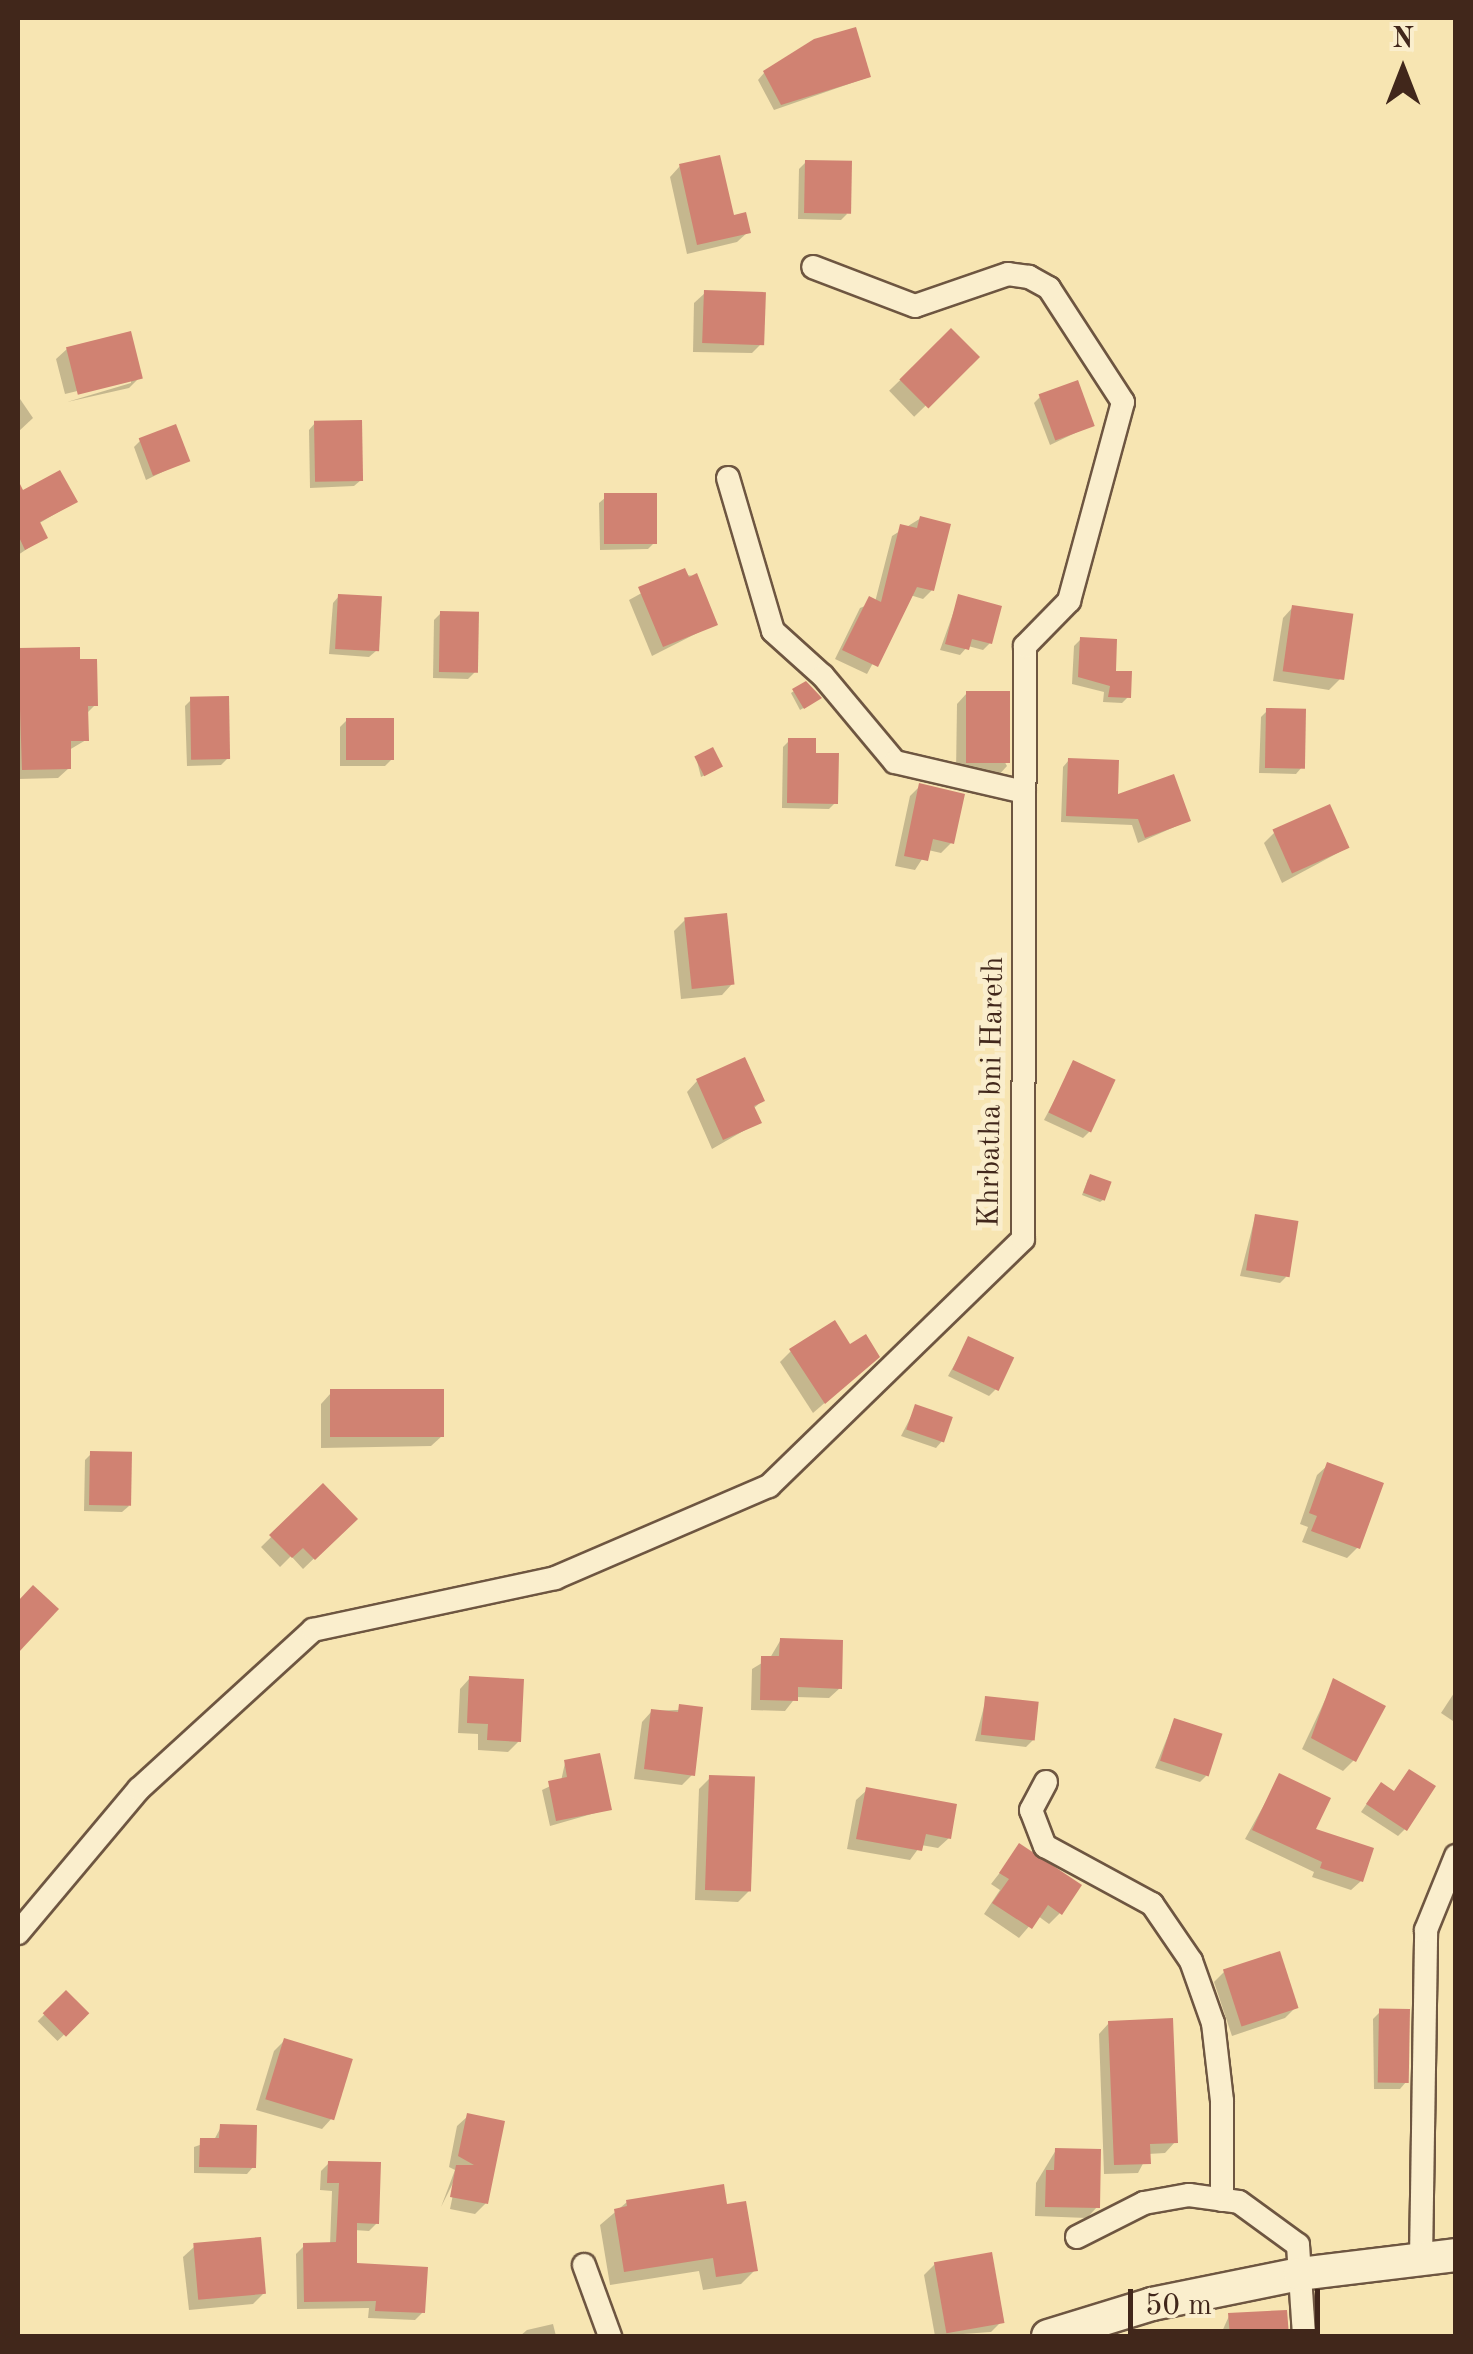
<!DOCTYPE html>
<html>
<head>
<meta charset="utf-8">
<style>
  body { margin:0 }
  #map { position:relative; width:1473px; height:2354px; overflow:hidden; background:#f7e5b2; font-family:"Old Standard TT",serif }
  div>[style] { position:absolute }
  .shadow>* { inset:0; background:#0003; transform-origin:0 0 }
  .building>* { inset:0; background:#d08272; transform-origin:0 0 }
  .roads { filter:drop-shadow(2px 0 #6e5641) drop-shadow(-2px 0 #6e5641) drop-shadow(0 2px #6e5641) drop-shadow(0 -2px #6e5641) }
  .street>* { height:22px; margin:-11px; padding:0 11px; transform-origin:11px; border-radius:11px; background:#faeecd }
  .secondary>* { height:32px; margin:-16px; padding:0 16px; transform-origin:16px; border-radius:16px; background:#faeecd }
  span { translate:-50% -50%; white-space:nowrap; text-align:center; line-height:1.15; -webkit-text-stroke:10px #faeecd; paint-order:stroke }
  .street-label { font-size:30px; color:#41271b }
  .frame { position:absolute; inset:0; border:20px solid #41271b; pointer-events:none }
  .north { position:absolute; left:1353px; top:20px; width:100px; height:100px; -webkit-text-stroke:8px #faeecd; paint-order:stroke; rotate:0deg; font-size:28px; font-weight:700; line-height:40px; text-align:center; color:#41271b }
  .north::after { content:''; display:block; margin:auto; width:35px; height:45px; background:#41271b; clip-path:polygon(50% 0,100% 100%,50% 72%,0 100%) }
  .scale { position:absolute; left:1128px; top:2289px; width:192px; height:45px; box-sizing:border-box; border:5px solid #41271b; border-top:0; padding-left:12px; font-size:30px; line-height:35px; white-space:nowrap; color:#41271b; -webkit-text-stroke:8px #faeecd; paint-order:stroke }
</style>
</head>
<body>
<div id="map">
  <div class="shadow">
    <i style="clip-path:polygon(764px 73px,869px 77px,774px 110px,758px 80px)"></i>
    <i style="clip-path:polygon(806px 162px,847px 214px,841px 220px,798px 219px,799px 169px)"></i>
    <i style="clip-path:polygon(680px 166px,748px 232px,737px 242px,687px 254px,670px 177px)"></i>
    <i style="clip-path:polygon(705px 293px,762px 343px,752px 353px,693px 352px,694px 303px)"></i>
    <i style="left:951px;top:331px;width:36px;height:86px;rotate:46deg"></i>
    <i style="clip-path:polygon(67px 349px,140px 377px,129px 388px,67px 402px,131px 383px,131px 378px,65px 394px,56px 359px)"></i>
    <i style="clip-path:polygon(18px 396px,33px 418px,18px 432px)"></i>
    <i style="clip-path:polygon(1040px 397px,1092px 425px,1050px 445px,1034px 403px)"></i>
    <i style="clip-path:polygon(315px 423px,361px 480px,354px 486px,310px 488px,309px 430px)"></i>
    <i style="clip-path:polygon(141px 440px,187px 460px,146px 480px,134px 447px)"></i>
    <i style="clip-path:polygon(60px 473px,75px 502px,38px 524px,45px 537px,18px 555px,18px 499px)"></i>
    <i style="clip-path:polygon(606px 497px,655px 542px,648px 549px,600px 550px,599px 503px)"></i>
    <i style="clip-path:polygon(921px 518px,932px 590px,923px 599px,910px 595px,867px 674px,835px 659px,860px 608px,875px 602px,892px 536px)"></i>
    <i style="clip-path:polygon(676px 574px,695px 576px,715px 624px,652px 656px,629px 600px)"></i>
    <i style="clip-path:polygon(339px 596px,376px 651px,369px 657px,329px 654px,333px 603px)"></i>
    <i style="clip-path:polygon(959px 597px,990px 643px,983px 650px,968px 646px,960px 655px,940px 650px)"></i>
    <i style="clip-path:polygon(1293px 607px,1340px 679px,1329px 690px,1273px 681px,1283px 618px)"></i>
    <i style="clip-path:polygon(441px 613px,475px 672px,468px 679px,433px 678px,434px 620px)"></i>
    <i style="clip-path:polygon(1081px 639px,1128px 697px,1122px 703px,1103px 702px,1104px 692px,1072px 684px,1074px 646px)"></i>
    <i style="clip-path:polygon(18px 650px,77px 650px,95px 705px,86px 714px,86px 740px,69px 750px,69px 768px,58px 778px,18px 779px)"></i>
    <i style="clip-path:polygon(805px 684px,817px 700px,800px 710px,791px 693px)"></i>
    <i style="clip-path:polygon(967px 693px,1007px 766px,997px 777px,956px 773px,957px 704px)"></i>
    <i style="clip-path:polygon(191px 700px,228px 758px,221px 765px,187px 766px,185px 706px)"></i>
    <i style="clip-path:polygon(1267px 711px,1302px 767px,1296px 774px,1259px 773px,1261px 717px)"></i>
    <i style="clip-path:polygon(347px 720px,391px 760px,385px 766px,340px 766px,340px 727px)"></i>
    <i style="clip-path:polygon(789px 741px,836px 802px,829px 809px,782px 808px,783px 747px)"></i>
    <i style="clip-path:polygon(696px 757px,717px 769px,701px 777px)"></i>
    <i style="clip-path:polygon(1069px 760px,1115px 797px,1188px 821px,1138px 843px,1132px 825px,1061px 822px,1063px 767px)"></i>
    <i style="clip-path:polygon(920px 786px,952px 842px,941px 853px,928px 850px,915px 870px,895px 866px,910px 796px)"></i>
    <i style="clip-path:polygon(1274px 833px,1347px 848px,1282px 883px,1264px 843px)"></i>
    <i style="clip-path:polygon(685px 920px,732px 984px,722px 995px,681px 999px,674px 931px)"></i>
    <i style="clip-path:polygon(1074px 1063px,1090px 1131px,1083px 1138px,1044px 1120px)"></i>
    <i style="clip-path:polygon(697px 1081px,762px 1101px,753px 1109px,759px 1122px,712px 1149px,687px 1092px)"></i>
    <i style="clip-path:polygon(1088px 1179px,1103px 1200px,1100px 1202px,1082px 1195px)"></i>
    <i style="clip-path:polygon(1255px 1217px,1286px 1277px,1280px 1283px,1240px 1276px)"></i>
    <i style="clip-path:polygon(969px 1339px,996px 1389px,989px 1396px,948px 1376px)"></i>
    <i style="clip-path:polygon(849px 1347px,866px 1367px,813px 1413px,780px 1362px,791px 1351px)"></i>
    <i style="clip-path:polygon(331px 1393px,442px 1436px,431px 1446px,321px 1448px,321px 1404px)"></i>
    <i style="clip-path:polygon(916px 1407px,942px 1441px,936px 1448px,901px 1436px)"></i>
    <i style="clip-path:polygon(91px 1454px,129px 1506px,122px 1512px,84px 1511px,85px 1460px)"></i>
    <i style="clip-path:polygon(1328px 1465px,1358px 1547px,1347px 1558px,1302px 1542px,1308px 1527px,1300px 1524px,1317px 1475px)"></i>
    <i style="clip-path:polygon(323px 1486px,355px 1519px,303px 1569px,291px 1556px,280px 1567px,261px 1547px)"></i>
    <i style="clip-path:polygon(780px 1641px,840px 1688px,829px 1698px,796px 1697px,785px 1711px,751px 1710px,752px 1669px,770px 1658px)"></i>
    <i style="clip-path:polygon(470px 1678px,519px 1741px,508px 1752px,478px 1750px,478px 1734px,458px 1733px,460px 1689px)"></i>
    <i style="clip-path:polygon(1334px 1681px,1354px 1760px,1343px 1771px,1302px 1749px)"></i>
    <i style="clip-path:polygon(1456px 1690px,1456px 1723px,1441px 1713px)"></i>
    <i style="clip-path:polygon(986px 1699px,1033px 1740px,1026px 1747px,975px 1741px)"></i>
    <i style="clip-path:polygon(700px 1709px,692px 1775px,682px 1785px,634px 1779px,642px 1722px,652px 1711px)"></i>
    <i style="clip-path:polygon(1174px 1721px,1206px 1776px,1200px 1782px,1155px 1768px)"></i>
    <i style="clip-path:polygon(565px 1763px,609px 1809px,550px 1826px,542px 1790px,561px 1781px)"></i>
    <i style="clip-path:polygon(1280px 1776px,1313px 1830px,1361px 1881px,1351px 1890px,1312px 1877px,1314px 1872px,1245px 1839px)"></i>
    <i style="clip-path:polygon(710px 1778px,749px 1891px,738px 1902px,695px 1900px,699px 1789px)"></i>
    <i style="clip-path:polygon(867px 1790px,949px 1838px,938px 1848px,921px 1845px,910px 1860px,847px 1849px,856px 1800px)"></i>
    <i style="clip-path:polygon(1375px 1792px,1393px 1793px,1405px 1829px,1398px 1836px,1361px 1812px)"></i>
    <i style="clip-path:polygon(1020px 1847px,1060px 1913px,1049px 1924px,1038px 1916px,1019px 1938px,984px 1914px,1000px 1890px,991px 1884px)"></i>
    <i style="clip-path:polygon(1224px 1972px,1296px 2007px,1285px 2018px,1232px 2036px,1214px 1982px)"></i>
    <i style="left:66px;top:1993px;width:28px;height:40px;rotate:45deg"></i>
    <i style="clip-path:polygon(1380px 2012px,1406px 2082px,1400px 2089px,1374px 2089px,1373px 2019px)"></i>
    <i style="clip-path:polygon(1109px 2023px,1175px 2142px,1165px 2153px,1148px 2154px,1138px 2173px,1104px 2174px,1099px 2034px)"></i>
    <i style="clip-path:polygon(284px 2041px,332px 2118px,322px 2129px,256px 2110px,274px 2051px)"></i>
    <i style="clip-path:polygon(468px 2116px,486px 2203px,475px 2214px,450px 2209px,457px 2175px,441px 2207px,455px 2170px,449px 2167px,457px 2126px)"></i>
    <i style="clip-path:polygon(221px 2127px,253px 2167px,247px 2174px,194px 2173px,194px 2147px,214px 2140px)"></i>
    <i style="clip-path:polygon(1056px 2150px,1097px 2207px,1087px 2218px,1035px 2216px,1036px 2183px)"></i>
    <i style="clip-path:polygon(329px 2163px,377px 2223px,369px 2231px,354px 2230px,355px 2266px,423px 2312px,415px 2320px,368px 2318px,369px 2308px,297px 2309px,296px 2254px,304px 2246px,330px 2245px,332px 2191px,320px 2190px,321px 2171px)"></i>
    <i style="clip-path:polygon(627px 2202px,725px 2207px,755px 2270px,741px 2284px,703px 2290px,699px 2271px,610px 2285px,600px 2225px)"></i>
    <i style="clip-path:polygon(194px 2247px,264px 2293px,253px 2304px,189px 2310px,183px 2257px)"></i>
    <i style="clip-path:polygon(935px 2264px,1001px 2322px,991px 2332px,935px 2336px,924px 2275px)"></i>
    <i style="clip-path:polygon(1285px 2313px,1288px 2336px,1220px 2336px,1229px 2316px)"></i>
    <i style="clip-path:polygon(553px 2324px,556px 2336px,520px 2336px,527px 2330px)"></i>
  </div>
  <div class="building">
    <i style="clip-path:polygon(856px 27px,871px 77px,781px 105px,763px 71px,814px 39px)"></i>
    <i style="clip-path:polygon(720px 155px,734px 215px,746px 212px,751px 233px,697px 245px,679px 164px)"></i>
    <i style="left:805px;top:160px;width:47px;height:53px;rotate:1deg"></i>
    <i style="left:704px;top:290px;width:62px;height:53px;rotate:2deg"></i>
    <i style="left:951px;top:328px;width:41px;height:73px;rotate:45deg"></i>
    <i style="left:131px;top:331px;width:49px;height:67px;rotate:76deg"></i>
    <i style="left:1078px;top:380px;width:49px;height:42px;rotate:70deg"></i>
    <i style="left:362px;top:420px;width:61px;height:48px;rotate:89deg"></i>
    <i style="left:176px;top:424px;width:40px;height:40px;rotate:69deg"></i>
    <i style="clip-path:polygon(60px 470px,78px 502px,40px 522px,48px 538px,25px 550px,18px 535px,18px 480px,23px 490px)"></i>
    <i style="left:657px;top:493px;width:51px;height:53px;rotate:90deg"></i>
    <i style="clip-path:polygon(920px 516px,951px 524px,934px 591px,917px 587px,878px 667px,842px 650px,869px 596px,881px 602px,900px 524px,917px 528px)"></i>
    <i style="clip-path:polygon(685px 568px,689px 577px,697px 573px,718px 625px,663px 647px,638px 587px)"></i>
    <i style="left:338px;top:594px;width:44px;height:55px;rotate:3deg"></i>
    <i style="clip-path:polygon(958px 594px,1002px 606px,992px 644px,972px 639px,969px 650px,945px 644px)"></i>
    <i style="left:1292px;top:605px;width:62px;height:67px;rotate:8deg"></i>
    <i style="left:440px;top:611px;width:39px;height:61px;rotate:1deg"></i>
    <i style="clip-path:polygon(1080px 637px,1117px 639px,1116px 671px,1132px 671px,1131px 698px,1108px 697px,1110px 686px,1078px 677px)"></i>
    <i style="clip-path:polygon(80px 647px,80px 659px,97px 659px,98px 706px,88px 706px,89px 741px,71px 741px,71px 769px,22px 770px,18px 648px)"></i>
    <i style="clip-path:polygon(806px 681px,822px 698px,804px 709px,792px 689px)"></i>
    <i style="left:966px;top:691px;width:44px;height:72px"></i>
    <i style="left:229px;top:696px;width:63px;height:39px;rotate:89deg"></i>
    <i style="left:1266px;top:708px;width:40px;height:60px;rotate:1deg"></i>
    <i style="left:346px;top:718px;width:48px;height:42px"></i>
    <i style="clip-path:polygon(788px 738px,816px 738px,816px 753px,839px 753px,838px 804px,787px 803px)"></i>
    <i style="left:713px;top:747px;width:22px;height:21px;rotate:63deg"></i>
    <i style="clip-path:polygon(1068px 758px,1119px 760px,1118px 794px,1174px 774px,1191px 821px,1145px 838px,1138px 819px,1066px 816px)"></i>
    <i style="clip-path:polygon(919px 783px,965px 794px,954px 844px,933px 839px,928px 861px,904px 856px)"></i>
    <i style="left:1330px;top:804px;width:48px;height:63px;rotate:66deg"></i>
    <i style="left:727px;top:913px;width:72px;height:43px;rotate:84deg"></i>
    <i style="clip-path:polygon(745px 1057px,765px 1101px,754px 1106px,762px 1123px,723px 1140px,696px 1079px)"></i>
    <i style="left:1073px;top:1060px;width:47px;height:58px;rotate:25deg"></i>
    <i style="left:1090px;top:1174px;width:23px;height:20px;rotate:20deg"></i>
    <i style="left:1255px;top:1214px;width:44px;height:57px;rotate:9deg"></i>
    <i style="clip-path:polygon(835px 1320px,850px 1344px,866px 1334px,880px 1357px,825px 1404px,789px 1349px)"></i>
    <i style="left:968px;top:1336px;width:51px;height:37px;rotate:25deg"></i>
    <i style="left:444px;top:1389px;width:48px;height:114px;rotate:90deg"></i>
    <i style="left:915px;top:1404px;width:40px;height:27px;rotate:19deg"></i>
    <i style="left:90px;top:1451px;width:42px;height:54px;rotate:1deg"></i>
    <i style="clip-path:polygon(1327px 1462px,1384px 1483px,1360px 1549px,1311px 1531px,1317px 1516px,1309px 1513px)"></i>
    <i style="clip-path:polygon(323px 1483px,358px 1519px,315px 1560px,303px 1548px,292px 1558px,269px 1535px)"></i>
    <i style="clip-path:polygon(33px 1585px,59px 1609px,18px 1653px,18px 1601px)"></i>
    <i style="clip-path:polygon(780px 1638px,843px 1640px,842px 1689px,798px 1687px,798px 1701px,760px 1700px,761px 1656px,779px 1656px)"></i>
    <i style="clip-path:polygon(469px 1676px,524px 1679px,521px 1742px,487px 1740px,488px 1724px,467px 1723px)"></i>
    <i style="clip-path:polygon(1333px 1678px,1386px 1706px,1356px 1762px,1311px 1738px)"></i>
    <i style="left:985px;top:1696px;width:54px;height:39px;rotate:6deg"></i>
    <i style="clip-path:polygon(679px 1704px,703px 1707px,695px 1776px,644px 1769px,651px 1709px,678px 1712px)"></i>
    <i style="left:1174px;top:1718px;width:51px;height:45px;rotate:18deg"></i>
    <i style="clip-path:polygon(600px 1753px,612px 1810px,556px 1821px,548px 1781px,567px 1777px,564px 1760px)"></i>
    <i style="clip-path:polygon(1409px 1769px,1436px 1786px,1407px 1831px,1366px 1804px,1381px 1782px,1394px 1791px)"></i>
    <i style="clip-path:polygon(1279px 1773px,1331px 1798px,1316px 1829px,1374px 1848px,1363px 1882px,1320px 1868px,1322px 1862px,1252px 1830px)"></i>
    <i style="left:709px;top:1775px;width:46px;height:115px;rotate:2deg"></i>
    <i style="clip-path:polygon(866px 1787px,957px 1804px,951px 1839px,926px 1834px,922px 1851px,856px 1839px)"></i>
    <i style="clip-path:polygon(1019px 1843px,1082px 1885px,1062px 1915px,1048px 1905px,1032px 1929px,992px 1903px,1009px 1879px,999px 1873px)"></i>
    <i style="left:1280px;top:1951px;width:60px;height:60px;rotate:72deg"></i>
    <i style="left:66px;top:1990px;width:33px;height:33px;rotate:45deg"></i>
    <i style="left:1410px;top:2009px;width:74px;height:31px;rotate:91deg"></i>
    <i style="clip-path:polygon(1173px 2018px,1178px 2143px,1150px 2144px,1151px 2164px,1114px 2165px,1108px 2021px)"></i>
    <i style="left:284px;top:2038px;width:72px;height:64px;rotate:17deg"></i>
    <i style="clip-path:polygon(467px 2113px,505px 2121px,488px 2204px,450px 2197px,456px 2165px,474px 2165px,458px 2156px)"></i>
    <i style="clip-path:polygon(220px 2124px,257px 2125px,256px 2168px,199px 2167px,200px 2138px,219px 2138px)"></i>
    <i style="clip-path:polygon(1055px 2148px,1101px 2149px,1100px 2208px,1045px 2207px,1046px 2170px,1054px 2170px)"></i>
    <i style="clip-path:polygon(328px 2161px,381px 2162px,379px 2224px,357px 2223px,357px 2263px,428px 2267px,425px 2313px,375px 2311px,376px 2301px,304px 2302px,303px 2243px,336px 2242px,339px 2183px,327px 2183px)"></i>
    <i style="clip-path:polygon(724px 2184px,727px 2204px,746px 2201px,758px 2271px,716px 2277px,713px 2258px,624px 2272px,614px 2209px,627px 2206px,626px 2200px)"></i>
    <i style="left:261px;top:2237px;width:57px;height:68px;rotate:85deg"></i>
    <i style="left:992px;top:2252px;width:72px;height:59px;rotate:80deg"></i>
    <i style="clip-path:polygon(1287px 2310px,1289px 2336px,1230px 2336px,1228px 2313px)"></i>
  </div>
  <div class="roads">
    <div class="street">
      <i style="left:728px;top:478px;width:159px;rotate:73.6deg"></i>
      <i style="left:773px;top:631px;width:67px;rotate:42deg"></i>
      <i style="left:823px;top:676px;width:112px;rotate:50.1deg"></i>
      <i style="left:895px;top:762px;width:132px;rotate:13.1deg"></i>
      <i style="left:1046px;top:1782px;width:32px;rotate:118deg"></i>
      <i style="left:1031px;top:1810px;width:39px;rotate:69deg"></i>
      <i style="left:1045px;top:1846px;width:122px;rotate:28.5deg"></i>
      <i style="left:1152px;top:1904px;width:69px;rotate:55.6deg"></i>
      <i style="left:1191px;top:1961px;width:66px;rotate:70.5deg"></i>
      <i style="left:1213px;top:2023px;width:79px;rotate:83.4deg"></i>
      <i style="left:1222px;top:2101px;width:99px;rotate:90deg"></i>
      <i style="left:18px;top:1933px;width:188px;rotate:-50deg"></i>
      <i style="left:139px;top:1789px;width:236px;rotate:-42.4deg"></i>
      <i style="left:313px;top:1630px;width:248px;rotate:-12.1deg"></i>
      <i style="left:555px;top:1578px;width:233px;rotate:-23.3deg"></i>
      <i style="left:769px;top:1486px;width:354px;rotate:-44.2deg"></i>
      <i style="left:1023px;top:1239px;width:593px;rotate:-89.81deg"></i>
      <i style="left:1025px;top:646px;width:63px;rotate:-45.6deg"></i>
      <i style="left:1069px;top:601px;width:206px;rotate:-74.8deg"></i>
      <i style="left:1123px;top:402px;width:136px;rotate:-123deg"></i>
      <i style="left:1049px;top:288px;width:23px;rotate:-151deg"></i>
      <i style="left:1029px;top:277px;width:21px;rotate:-172deg"></i>
      <i style="left:1008px;top:274px;width:98px;rotate:161deg"></i>
      <i style="left:915px;top:306px;width:109px;rotate:-159.1deg"></i>
      <i style="left:1077px;top:2237px;width:75px;rotate:-26.9deg"></i>
      <i style="left:1144px;top:2203px;width:46px;rotate:-10.1deg"></i>
      <i style="left:1189px;top:2195px;width:50px;rotate:8deg"></i>
      <i style="left:1239px;top:2202px;width:73px;rotate:36.1deg"></i>
      <i style="left:1298px;top:2245px;width:91px;rotate:86.2deg"></i>
      <i style="left:1421px;top:2259px;width:329px;rotate:-89.1deg"></i>
      <i style="left:1426px;top:1930px;width:80px;rotate:-67.9deg"></i>
      <i style="left:584px;top:2265px;width:76px;rotate:69.9deg"></i>
    </div>
    <div class="secondary">
      <i style="left:1048px;top:2336px;width:109px;rotate:-17.1deg"></i>
      <i style="left:1152px;top:2304px;width:151px;rotate:-11.5deg"></i>
      <i style="left:1300px;top:2274px;width:157px;rotate:-6.9deg"></i>
    </div>
  </div>
  <div class="street-label">
    <span style="left:992px;top:1092px;rotate:-89deg">Khrbatha bni Hareth</span>
  </div>
  <div class="frame"></div>
  <div class="north">N</div>
  <div class="scale">50 m</div>
</div>
</body>
</html>
